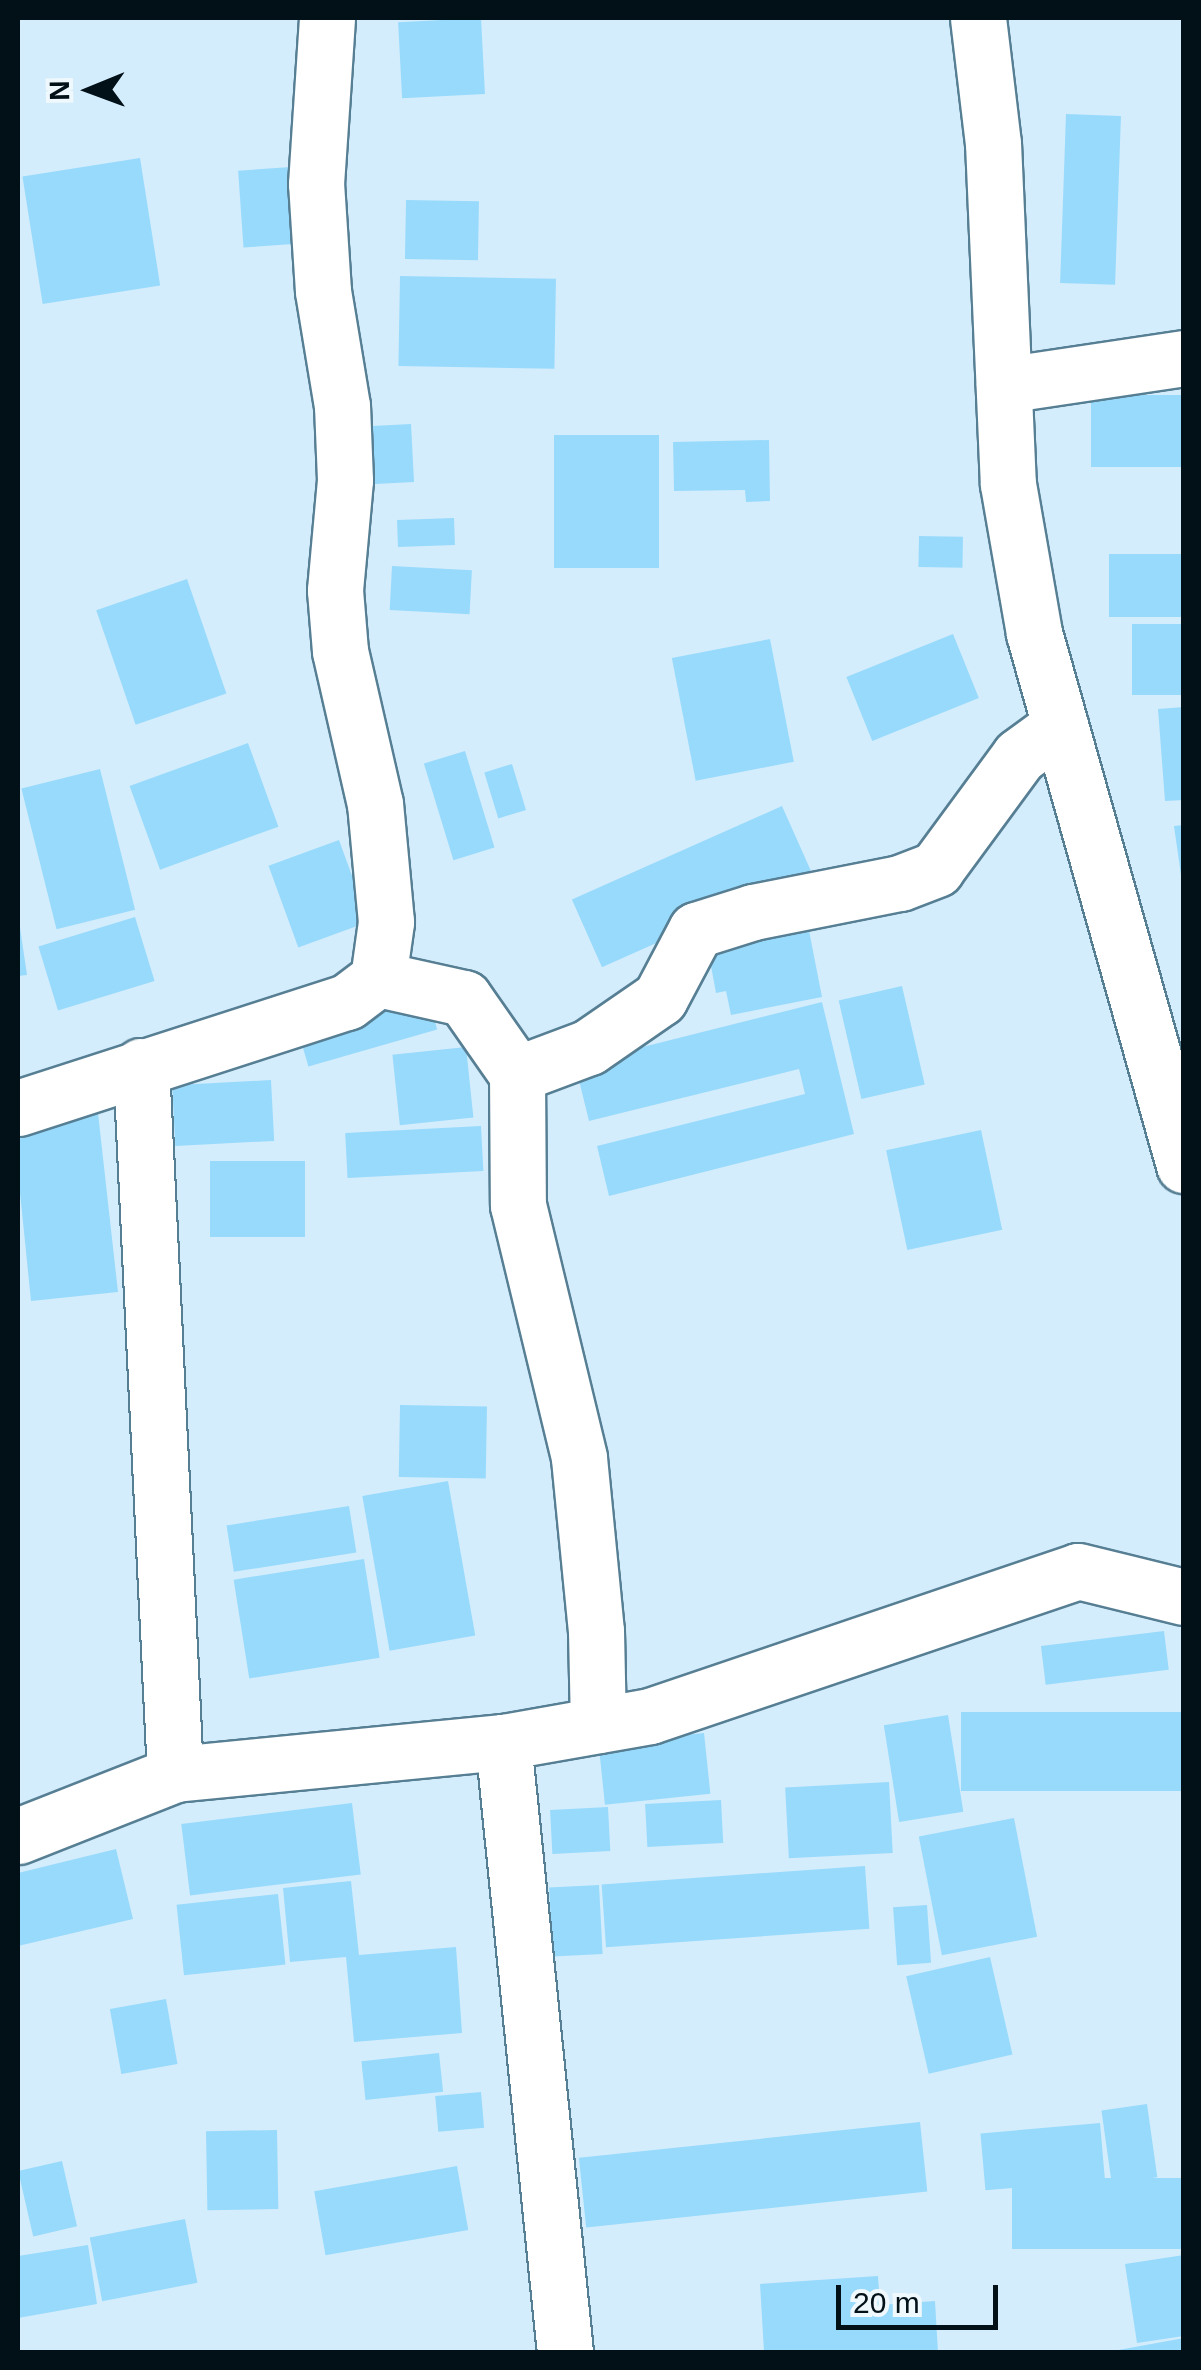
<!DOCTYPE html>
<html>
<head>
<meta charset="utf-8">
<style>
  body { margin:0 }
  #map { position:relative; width:1201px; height:2370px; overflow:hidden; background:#d4edfc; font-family:Helvetica,sans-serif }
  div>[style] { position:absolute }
  .building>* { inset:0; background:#98dafc; transform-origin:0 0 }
  .roads { filter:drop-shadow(2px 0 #577f94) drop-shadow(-2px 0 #577f94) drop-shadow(0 2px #577f94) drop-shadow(0 -2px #577f94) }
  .minor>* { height:55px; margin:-27.5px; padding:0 27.5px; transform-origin:27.5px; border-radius:27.5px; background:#fff }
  span { translate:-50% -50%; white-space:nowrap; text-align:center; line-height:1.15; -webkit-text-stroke:10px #eff8fc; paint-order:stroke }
  .frame { position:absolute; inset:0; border:20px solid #021018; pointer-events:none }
  .north { position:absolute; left:40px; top:40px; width:100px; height:100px; -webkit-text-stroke:8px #eff8fc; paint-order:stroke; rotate:269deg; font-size:28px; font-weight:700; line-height:40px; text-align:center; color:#021018 }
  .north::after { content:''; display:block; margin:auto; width:35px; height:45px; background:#021018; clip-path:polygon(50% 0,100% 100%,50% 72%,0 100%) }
  .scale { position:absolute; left:836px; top:2285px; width:162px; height:45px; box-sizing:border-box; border:5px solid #021018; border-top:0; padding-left:12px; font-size:30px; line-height:35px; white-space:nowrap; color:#021018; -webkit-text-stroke:8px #eff8fc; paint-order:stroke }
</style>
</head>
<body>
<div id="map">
  <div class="building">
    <i style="left:481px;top:18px;width:76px;height:83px;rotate:87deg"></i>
    <i style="left:1066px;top:114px;width:55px;height:169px;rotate:2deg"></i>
    <i style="left:140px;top:158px;width:129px;height:119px;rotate:81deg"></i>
    <i style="left:291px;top:167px;width:77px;height:53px;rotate:86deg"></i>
    <i style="left:406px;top:200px;width:73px;height:59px;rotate:1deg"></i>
    <i style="left:400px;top:276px;width:156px;height:90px;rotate:1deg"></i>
    <i style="left:1184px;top:395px;width:72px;height:93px;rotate:90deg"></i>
    <i style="left:411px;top:424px;width:58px;height:44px;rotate:87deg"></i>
    <i style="left:554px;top:435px;width:105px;height:133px"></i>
    <i style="clip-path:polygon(769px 440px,770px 501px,746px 502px,745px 490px,674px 491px,673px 442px)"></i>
    <i style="left:454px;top:518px;width:27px;height:57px;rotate:88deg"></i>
    <i style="left:919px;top:536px;width:44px;height:31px;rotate:1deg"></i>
    <i style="left:1184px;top:554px;width:63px;height:75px;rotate:90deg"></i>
    <i style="left:392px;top:566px;width:80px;height:44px;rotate:3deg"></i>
    <i style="left:187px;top:579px;width:121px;height:96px;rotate:71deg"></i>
    <i style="left:1184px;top:624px;width:71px;height:52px;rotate:90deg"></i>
    <i style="left:953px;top:634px;width:69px;height:115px;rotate:68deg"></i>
    <i style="left:770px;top:639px;width:125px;height:100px;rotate:79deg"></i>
    <i style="clip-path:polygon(1184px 707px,1184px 800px,1165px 801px,1158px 709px)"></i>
    <i style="left:248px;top:743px;width:89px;height:126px;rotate:70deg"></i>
    <i style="left:465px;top:751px;width:101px;height:43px;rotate:73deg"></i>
    <i style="left:512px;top:764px;width:48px;height:29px;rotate:73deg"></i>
    <i style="left:100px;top:769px;width:145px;height:81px;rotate:76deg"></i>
    <i style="left:782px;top:806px;width:74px;height:230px;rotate:66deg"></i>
    <i style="clip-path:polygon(1184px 825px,1184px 875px,1181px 875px,1174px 826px)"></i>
    <i style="left:339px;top:840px;width:87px;height:75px;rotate:70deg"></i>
    <i style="clip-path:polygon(805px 910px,822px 997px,731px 1015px,726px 991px,716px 993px,708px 950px)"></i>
    <i style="clip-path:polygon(18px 914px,27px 975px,18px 976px)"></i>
    <i style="left:135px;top:917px;width:67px;height:101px;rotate:73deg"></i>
    <i style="left:902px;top:986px;width:101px;height:65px;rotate:77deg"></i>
    <i style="left:427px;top:994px;width:37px;height:134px;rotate:74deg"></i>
    <i style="clip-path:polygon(822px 1002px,854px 1134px,609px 1196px,597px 1146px,805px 1094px,799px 1069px,589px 1121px,575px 1064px)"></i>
    <i style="left:466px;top:1047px;width:71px;height:74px;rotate:84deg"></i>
    <i style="left:271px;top:1080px;width:61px;height:99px;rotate:87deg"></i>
    <i style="clip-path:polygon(98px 1113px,118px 1292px,31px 1301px,18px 1173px,18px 1122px)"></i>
    <i style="left:481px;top:1126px;width:45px;height:136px;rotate:87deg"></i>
    <i style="left:981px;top:1130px;width:102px;height:97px;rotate:78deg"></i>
    <i style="left:210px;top:1161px;width:95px;height:76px"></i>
    <i style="left:400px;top:1405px;width:87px;height:72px;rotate:1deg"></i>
    <i style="left:448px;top:1481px;width:157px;height:87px;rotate:80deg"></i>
    <i style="left:349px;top:1506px;width:47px;height:124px;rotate:81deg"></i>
    <i style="left:364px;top:1559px;width:100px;height:132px;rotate:81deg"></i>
    <i style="left:1164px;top:1631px;width:39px;height:124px;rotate:83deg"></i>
    <i style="left:1184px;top:1712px;width:79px;height:223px;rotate:90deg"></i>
    <i style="left:948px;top:1715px;width:98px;height:65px;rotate:81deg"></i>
    <i style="left:704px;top:1733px;width:61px;height:106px;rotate:84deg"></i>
    <i style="left:889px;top:1782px;width:71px;height:104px;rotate:87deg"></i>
    <i style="left:721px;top:1800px;width:43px;height:76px;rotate:87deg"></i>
    <i style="left:352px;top:1803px;width:72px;height:172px;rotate:83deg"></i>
    <i style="left:608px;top:1807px;width:44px;height:58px;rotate:87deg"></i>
    <i style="left:1014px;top:1818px;width:121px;height:97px;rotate:79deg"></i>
    <i style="clip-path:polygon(116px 1849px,133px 1919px,18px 1946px,18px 1873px)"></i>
    <i style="left:865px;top:1866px;width:63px;height:264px;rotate:86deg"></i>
    <i style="clip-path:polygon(351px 1881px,359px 1955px,456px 1947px,462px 2033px,354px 2042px,346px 1957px,290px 1962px,283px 1888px)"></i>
    <i style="left:599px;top:1885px;width:69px;height:50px;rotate:87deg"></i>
    <i style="left:278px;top:1894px;width:71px;height:102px;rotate:84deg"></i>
    <i style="left:927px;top:1905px;width:58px;height:34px;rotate:86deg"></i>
    <i style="left:990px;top:1957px;width:100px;height:86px;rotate:77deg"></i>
    <i style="left:166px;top:1999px;width:66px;height:57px;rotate:80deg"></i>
    <i style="left:439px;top:2053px;width:39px;height:78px;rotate:84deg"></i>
    <i style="left:481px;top:2092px;width:36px;height:46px;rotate:85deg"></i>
    <i style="left:1147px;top:2104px;width:74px;height:46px;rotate:82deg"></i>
    <i style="left:920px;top:2122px;width:70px;height:343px;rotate:84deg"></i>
    <i style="left:1100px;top:2123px;width:57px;height:120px;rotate:85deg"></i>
    <i style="left:277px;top:2130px;width:79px;height:71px;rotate:89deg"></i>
    <i style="left:62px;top:2161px;width:67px;height:45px;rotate:77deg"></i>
    <i style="left:457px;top:2166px;width:65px;height:145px;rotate:80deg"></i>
    <i style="left:1184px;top:2178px;width:71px;height:172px;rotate:90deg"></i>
    <i style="left:185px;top:2219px;width:65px;height:97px;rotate:79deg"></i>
    <i style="clip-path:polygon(88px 2245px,97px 2304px,18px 2318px,18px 2256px)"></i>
    <i style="clip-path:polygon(1184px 2255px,1184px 2336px,1137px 2343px,1125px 2264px)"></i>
    <i style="clip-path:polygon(878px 2276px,880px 2305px,935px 2301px,938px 2352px,764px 2352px,760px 2284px)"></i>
    <i style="clip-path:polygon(1184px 2338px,1184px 2352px,1113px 2352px,1113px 2351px)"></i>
  </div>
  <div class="roads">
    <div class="minor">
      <i style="left:978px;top:18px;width:126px;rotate:83.2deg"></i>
      <i style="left:993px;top:143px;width:341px;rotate:87.5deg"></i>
      <i style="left:1008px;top:484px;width:151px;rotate:80.1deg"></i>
      <i style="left:1034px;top:633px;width:553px;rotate:74.25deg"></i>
      <i style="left:1004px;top:385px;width:182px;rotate:-8.5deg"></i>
      <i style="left:378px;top:979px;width:88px;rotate:12.5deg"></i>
      <i style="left:464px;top:998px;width:93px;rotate:55.1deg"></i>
      <i style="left:517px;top:1074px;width:131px;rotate:89.6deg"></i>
      <i style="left:518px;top:1205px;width:260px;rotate:76.4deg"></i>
      <i style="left:579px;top:1458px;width:174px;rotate:84.4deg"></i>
      <i style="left:596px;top:1631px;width:94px;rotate:88.8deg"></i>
      <i style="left:141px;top:1066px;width:709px;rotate:87.25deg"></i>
      <i style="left:517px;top:1074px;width:77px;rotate:-20.6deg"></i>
      <i style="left:589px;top:1047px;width:86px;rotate:-34.6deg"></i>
      <i style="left:660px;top:998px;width:77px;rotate:-62.1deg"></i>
      <i style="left:696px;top:930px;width:60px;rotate:-17.5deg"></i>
      <i style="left:753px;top:912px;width:150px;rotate:-11.2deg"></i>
      <i style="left:900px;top:883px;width:39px;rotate:-21deg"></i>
      <i style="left:936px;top:869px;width:140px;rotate:-53.7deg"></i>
      <i style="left:1019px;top:756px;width:51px;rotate:-36.2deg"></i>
      <i style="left:18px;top:1108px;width:346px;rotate:-17.9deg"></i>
      <i style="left:347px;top:1002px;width:39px;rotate:-37deg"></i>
      <i style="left:378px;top:979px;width:58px;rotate:-82deg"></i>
      <i style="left:386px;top:922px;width:119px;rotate:-95.3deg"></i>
      <i style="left:375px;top:804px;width:157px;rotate:-102.9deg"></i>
      <i style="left:340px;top:651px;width:61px;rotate:-94.7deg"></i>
      <i style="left:335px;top:590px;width:110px;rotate:-84.8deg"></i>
      <i style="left:345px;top:480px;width:74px;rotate:-92.3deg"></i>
      <i style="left:342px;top:406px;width:117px;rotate:-99.4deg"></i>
      <i style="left:323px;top:291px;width:107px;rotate:-93.7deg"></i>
      <i style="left:316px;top:184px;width:166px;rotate:-86.2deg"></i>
      <i style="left:503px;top:1742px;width:613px;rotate:84.2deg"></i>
      <i style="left:18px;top:1836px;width:169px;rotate:-21.5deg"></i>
      <i style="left:175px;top:1774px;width:330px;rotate:-5.6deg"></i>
      <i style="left:503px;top:1742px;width:149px;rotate:-10deg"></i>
      <i style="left:650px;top:1716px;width:452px;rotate:-18.7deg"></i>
      <i style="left:1078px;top:1571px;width:109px;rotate:13.8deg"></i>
    </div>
  </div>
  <div class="frame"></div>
  <div class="north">N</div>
  <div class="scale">20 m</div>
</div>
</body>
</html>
